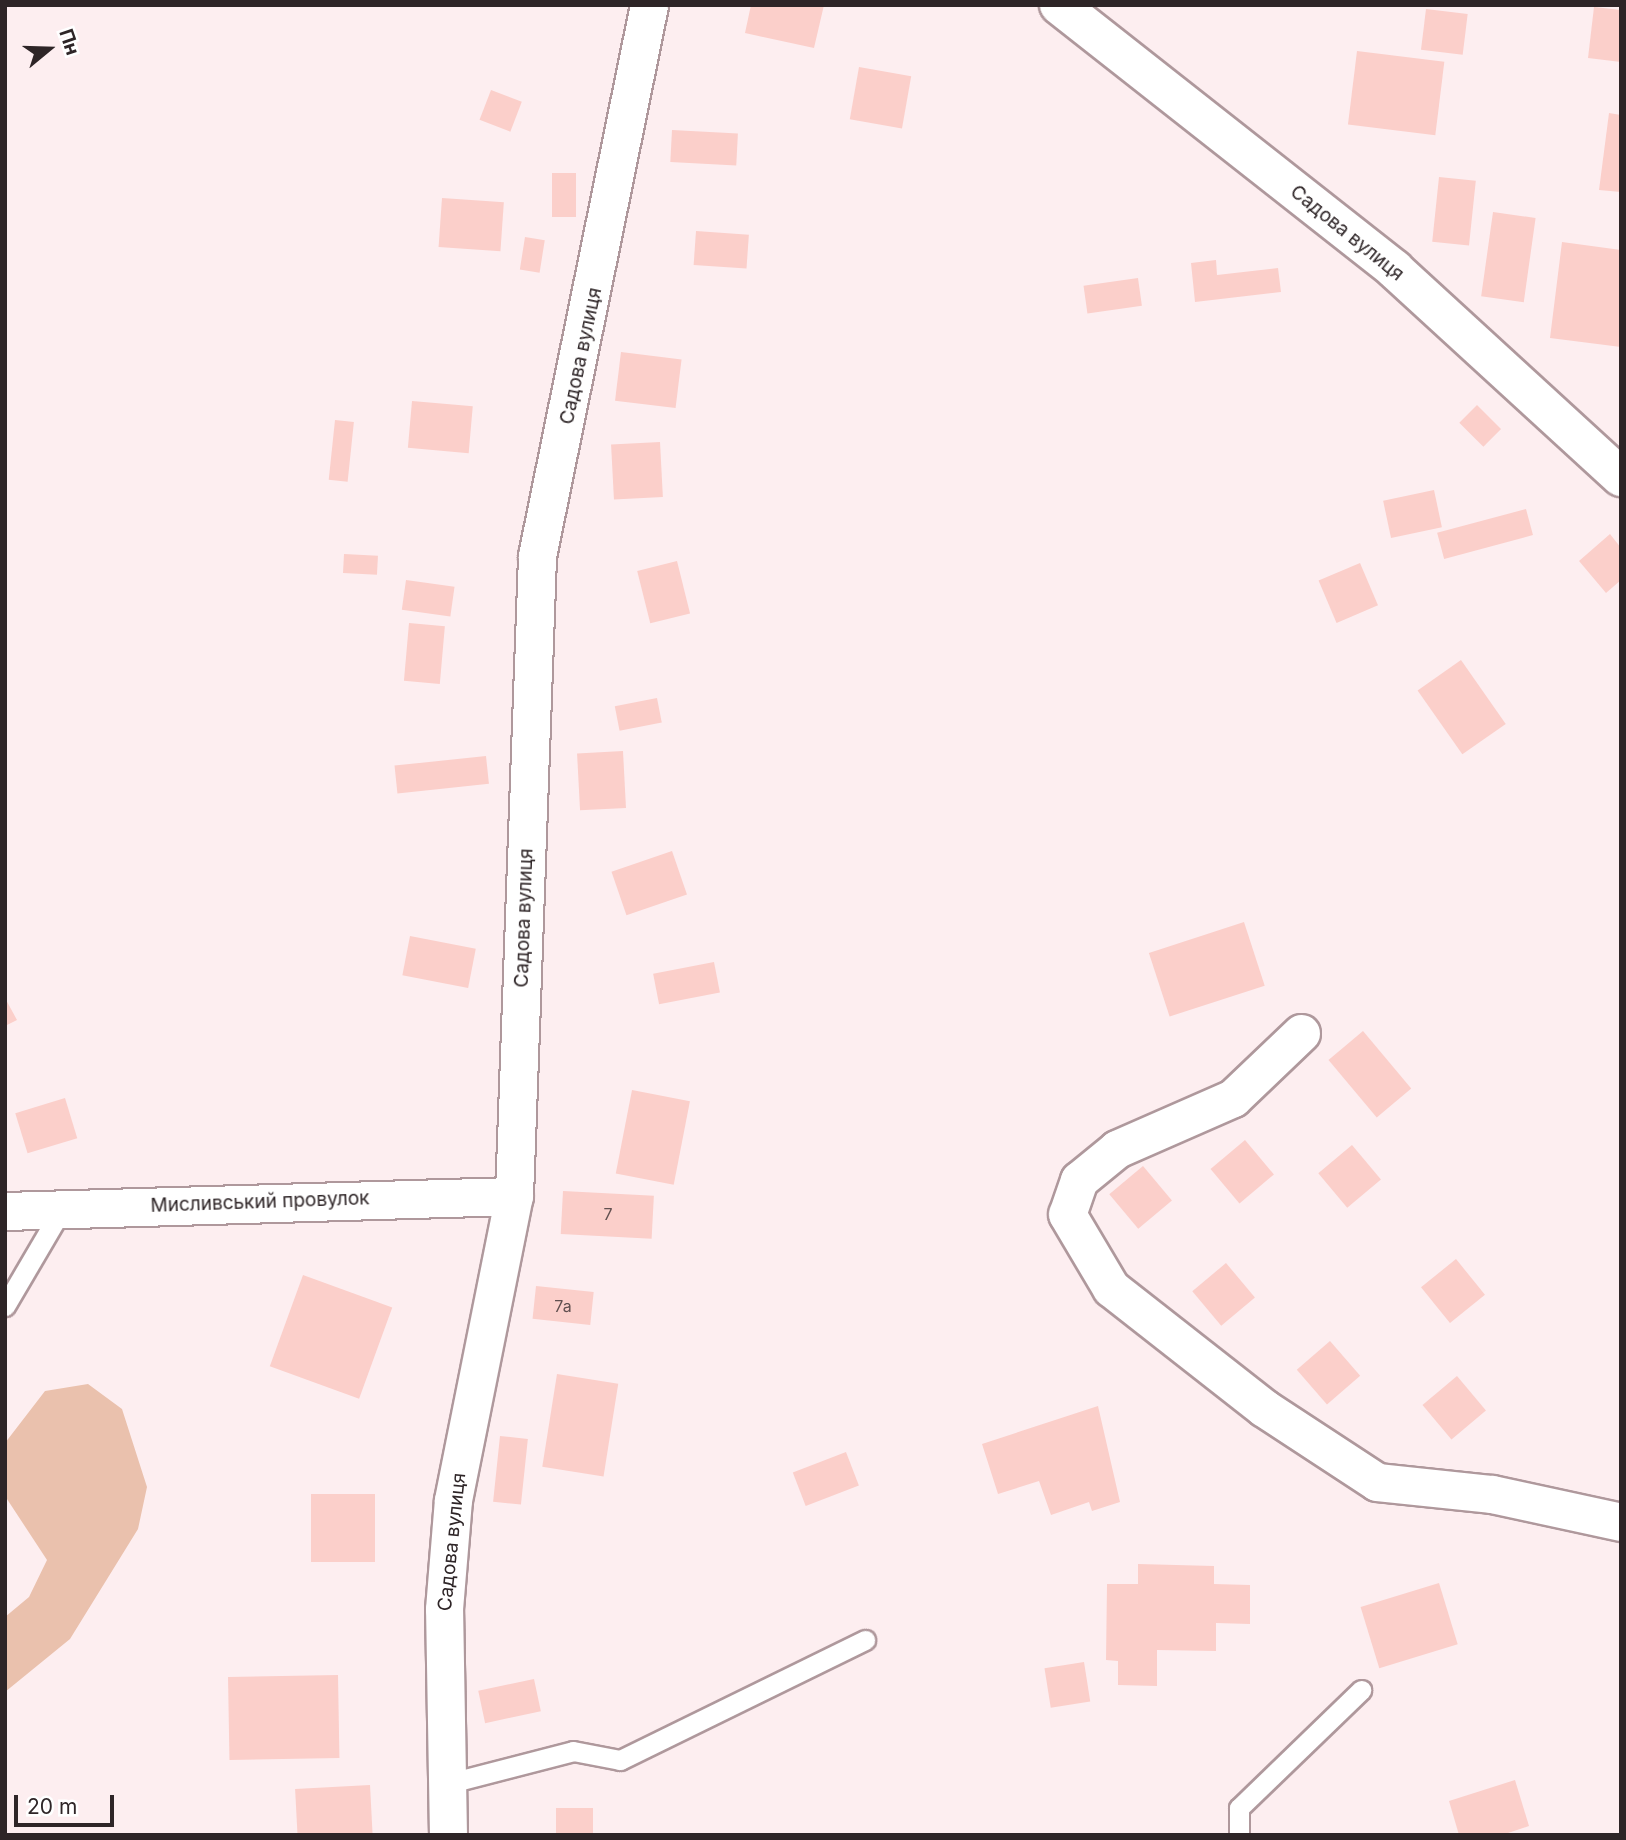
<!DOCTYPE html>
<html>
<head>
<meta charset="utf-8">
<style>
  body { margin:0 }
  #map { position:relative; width:1626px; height:1840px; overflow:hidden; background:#fdeef0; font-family:Inter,sans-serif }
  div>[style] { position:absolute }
  .green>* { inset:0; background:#eac1ad }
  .building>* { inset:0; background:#fbcfca; transform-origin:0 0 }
  .roads { filter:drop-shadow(2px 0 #af989c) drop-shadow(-2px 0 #af989c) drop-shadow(0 2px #af989c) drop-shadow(0 -2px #af989c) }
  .service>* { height:19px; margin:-9.5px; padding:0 9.5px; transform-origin:9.5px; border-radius:9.5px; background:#fff }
  .minor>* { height:37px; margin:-18.5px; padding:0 18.5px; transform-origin:18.5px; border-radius:18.5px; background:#fff }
  .tertiary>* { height:38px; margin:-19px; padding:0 19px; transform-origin:19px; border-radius:19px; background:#fff }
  span { translate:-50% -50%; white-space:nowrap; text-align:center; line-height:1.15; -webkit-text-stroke:5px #fff; paint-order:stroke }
  .number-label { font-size:16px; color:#615050 }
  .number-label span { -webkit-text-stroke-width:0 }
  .street-label { font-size:19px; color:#2e2527 }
  .frame { position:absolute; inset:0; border:7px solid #2e2527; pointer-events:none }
  .north { position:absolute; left:14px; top:14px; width:70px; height:70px; -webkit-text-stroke:5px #fff; paint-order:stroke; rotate:71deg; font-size:19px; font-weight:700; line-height:28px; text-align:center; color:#2e2527 }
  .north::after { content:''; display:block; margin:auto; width:24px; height:32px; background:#2e2527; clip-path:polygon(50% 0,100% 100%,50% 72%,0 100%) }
  .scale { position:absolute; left:14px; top:1795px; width:100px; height:32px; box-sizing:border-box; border:4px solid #2e2527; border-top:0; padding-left:9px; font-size:21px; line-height:24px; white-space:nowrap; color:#2e2527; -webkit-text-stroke:5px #fff; paint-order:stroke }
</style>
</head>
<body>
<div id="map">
  <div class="green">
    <i style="clip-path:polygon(88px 1384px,122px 1409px,147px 1487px,138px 1529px,70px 1639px,5px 1692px,5px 1617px,29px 1597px,47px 1560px,5px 1496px,5px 1443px,45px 1391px)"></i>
  </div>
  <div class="building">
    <i style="clip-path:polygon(751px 5px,824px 5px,814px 48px,745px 33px)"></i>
    <i style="clip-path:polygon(1594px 7px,1621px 10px,1621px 62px,1588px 58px)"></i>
    <i style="left:1426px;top:9px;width:42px;height:41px;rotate:7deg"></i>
    <i style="left:1357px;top:51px;width:88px;height:74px;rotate:7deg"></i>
    <i style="left:859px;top:67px;width:53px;height:53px;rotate:10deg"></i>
    <i style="left:491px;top:90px;width:33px;height:32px;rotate:21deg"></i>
    <i style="clip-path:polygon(1609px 113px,1621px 115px,1621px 192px,1599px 190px)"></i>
    <i style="left:672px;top:130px;width:66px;height:32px;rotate:3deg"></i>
    <i style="left:552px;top:173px;width:24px;height:44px"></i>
    <i style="left:1439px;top:177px;width:37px;height:65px;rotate:6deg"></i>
    <i style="left:442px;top:198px;width:62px;height:49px;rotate:4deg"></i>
    <i style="left:1493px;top:212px;width:43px;height:85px;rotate:8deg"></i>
    <i style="left:696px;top:231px;width:53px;height:34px;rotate:4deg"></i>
    <i style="left:525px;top:237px;width:20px;height:33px;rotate:9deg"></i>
    <i style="clip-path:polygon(1562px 242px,1621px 250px,1621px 347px,1550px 338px)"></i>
    <i style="clip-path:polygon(1216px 260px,1217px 275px,1278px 268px,1281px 292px,1195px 302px,1191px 263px)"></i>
    <i style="left:1138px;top:278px;width:28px;height:55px;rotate:82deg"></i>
    <i style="left:621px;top:352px;width:61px;height:49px;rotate:7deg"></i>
    <i style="left:412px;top:401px;width:61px;height:47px;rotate:5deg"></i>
    <i style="left:1477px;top:405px;width:34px;height:25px;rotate:45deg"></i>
    <i style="left:335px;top:420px;width:19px;height:60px;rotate:6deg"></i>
    <i style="left:660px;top:442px;width:55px;height:49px;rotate:87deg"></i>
    <i style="left:1434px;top:490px;width:38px;height:52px;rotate:78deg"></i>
    <i style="left:1526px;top:509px;width:27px;height:92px;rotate:75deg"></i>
    <i style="clip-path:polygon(1610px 534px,1621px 548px,1621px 580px,1606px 593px,1579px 561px)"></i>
    <i style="left:344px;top:554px;width:34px;height:19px;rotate:3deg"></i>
    <i style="left:677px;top:561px;width:54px;height:41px;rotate:76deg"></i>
    <i style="left:1360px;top:563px;width:46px;height:45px;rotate:67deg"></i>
    <i style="left:406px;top:580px;width:49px;height:30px;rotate:8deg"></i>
    <i style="left:409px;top:623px;width:36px;height:58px;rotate:5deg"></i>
    <i style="left:1461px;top:660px;width:78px;height:53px;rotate:55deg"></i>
    <i style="left:657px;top:698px;width:25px;height:43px;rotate:79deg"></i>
    <i style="left:623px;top:751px;width:57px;height:46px;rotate:87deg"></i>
    <i style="left:486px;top:756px;width:28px;height:92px;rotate:84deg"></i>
    <i style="left:672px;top:851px;width:46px;height:64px;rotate:71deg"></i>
    <i style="left:1244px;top:922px;width:67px;height:100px;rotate:72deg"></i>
    <i style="left:410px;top:936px;width:67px;height:40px;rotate:11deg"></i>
    <i style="left:714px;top:962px;width:31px;height:62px;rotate:79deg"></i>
    <i style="clip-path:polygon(5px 998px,17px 1020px,5px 1026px)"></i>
    <i style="left:1363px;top:1031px;width:75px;height:45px;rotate:50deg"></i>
    <i style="left:632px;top:1090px;width:59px;height:85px;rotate:11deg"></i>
    <i style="left:65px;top:1098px;width:42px;height:52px;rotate:73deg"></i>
    <i style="left:1245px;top:1140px;width:45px;height:45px;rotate:50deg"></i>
    <i style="left:1352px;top:1145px;width:45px;height:44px;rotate:50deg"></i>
    <i style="left:1143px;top:1166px;width:45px;height:44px;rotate:50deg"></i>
    <i style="left:563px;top:1191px;width:91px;height:43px;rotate:3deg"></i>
    <i style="left:1456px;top:1259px;width:46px;height:45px;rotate:51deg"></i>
    <i style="left:1226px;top:1263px;width:45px;height:44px;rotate:50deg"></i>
    <i style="left:303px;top:1275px;width:95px;height:97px;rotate:20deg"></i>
    <i style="left:536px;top:1286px;width:58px;height:33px;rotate:6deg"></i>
    <i style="left:1330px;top:1341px;width:46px;height:44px;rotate:49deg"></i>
    <i style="left:557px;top:1374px;width:62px;height:94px;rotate:9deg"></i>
    <i style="left:1457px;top:1376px;width:45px;height:45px;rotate:50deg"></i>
    <i style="clip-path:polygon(1098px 1406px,1120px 1502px,1092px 1511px,1089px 1502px,1051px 1515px,1039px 1481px,998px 1494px,982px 1444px)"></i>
    <i style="left:500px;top:1436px;width:28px;height:66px;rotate:6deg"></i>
    <i style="left:846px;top:1452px;width:36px;height:57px;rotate:69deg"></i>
    <i style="left:311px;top:1494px;width:64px;height:68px"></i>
    <i style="clip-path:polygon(1138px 1564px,1214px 1566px,1214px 1584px,1250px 1585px,1250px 1624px,1216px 1623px,1216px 1651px,1157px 1650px,1157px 1686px,1118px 1685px,1118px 1661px,1106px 1660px,1107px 1584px,1138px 1584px)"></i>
    <i style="left:1439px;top:1583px;width:64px;height:82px;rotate:73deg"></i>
    <i style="left:1084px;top:1662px;width:40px;height:40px;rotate:81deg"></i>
    <i style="left:338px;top:1675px;width:83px;height:110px;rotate:89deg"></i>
    <i style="left:534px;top:1679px;width:33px;height:57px;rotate:78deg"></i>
    <i style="clip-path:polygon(1515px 1780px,1529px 1826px,1502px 1835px,1459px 1835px,1449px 1801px)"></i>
    <i style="left:370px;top:1785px;width:50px;height:75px;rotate:87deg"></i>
    <i style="left:556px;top:1808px;width:37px;height:27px"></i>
  </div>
  <div class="roads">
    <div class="service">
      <i style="left:5px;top:1306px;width:115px;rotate:-59.6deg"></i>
      <i style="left:442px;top:1785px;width:135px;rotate:-14.5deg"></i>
      <i style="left:573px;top:1751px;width:48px;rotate:10.8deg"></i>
      <i style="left:620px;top:1760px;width:273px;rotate:-26.1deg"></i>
      <i style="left:1239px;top:1835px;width:27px;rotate:-90deg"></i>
      <i style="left:1239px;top:1808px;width:170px;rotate:-44deg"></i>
    </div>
    <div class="minor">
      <i style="left:1301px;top:1033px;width:94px;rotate:136.3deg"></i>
      <i style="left:1233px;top:1098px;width:127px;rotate:156.3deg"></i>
      <i style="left:1117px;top:1149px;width:49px;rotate:140.8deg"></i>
      <i style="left:1079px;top:1180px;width:36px;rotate:109deg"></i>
      <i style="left:1067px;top:1214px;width:86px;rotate:59.3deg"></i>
      <i style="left:1111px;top:1288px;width:194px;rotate:38.1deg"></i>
      <i style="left:1264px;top:1408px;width:135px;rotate:33.2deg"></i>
      <i style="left:1377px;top:1482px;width:116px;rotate:6deg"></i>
      <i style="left:1492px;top:1494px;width:132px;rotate:12.2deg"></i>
      <i style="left:5px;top:1211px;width:509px;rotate:-1.69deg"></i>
      <i style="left:448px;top:1835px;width:226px;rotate:-91deg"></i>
      <i style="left:444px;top:1609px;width:109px;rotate:-85.3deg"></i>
      <i style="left:453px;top:1500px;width:310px;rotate:-78.7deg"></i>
      <i style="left:514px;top:1196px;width:640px;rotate:-87.94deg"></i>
      <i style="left:537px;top:556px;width:562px;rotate:-78.51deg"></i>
    </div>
    <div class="tertiary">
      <i style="left:1059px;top:5px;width:427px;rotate:38.2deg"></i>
      <i style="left:1394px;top:269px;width:308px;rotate:42.5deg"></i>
    </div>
  </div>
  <div class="number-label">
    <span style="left:608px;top:1214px">7</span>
    <span style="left:563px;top:1306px">7а</span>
  </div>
  <div class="street-label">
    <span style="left:1347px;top:233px;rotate:39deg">Садова вулиця</span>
    <span style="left:581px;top:356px;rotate:-78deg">Садова вулиця</span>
    <span style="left:524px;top:918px;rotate:-88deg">Садова вулиця</span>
    <span style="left:260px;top:1202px;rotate:-2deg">Мисливський провулок</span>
    <span style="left:452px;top:1542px;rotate:-84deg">Садова вулиця</span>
  </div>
  <div class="frame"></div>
  <div class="north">Пн</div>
  <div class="scale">20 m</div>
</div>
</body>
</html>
